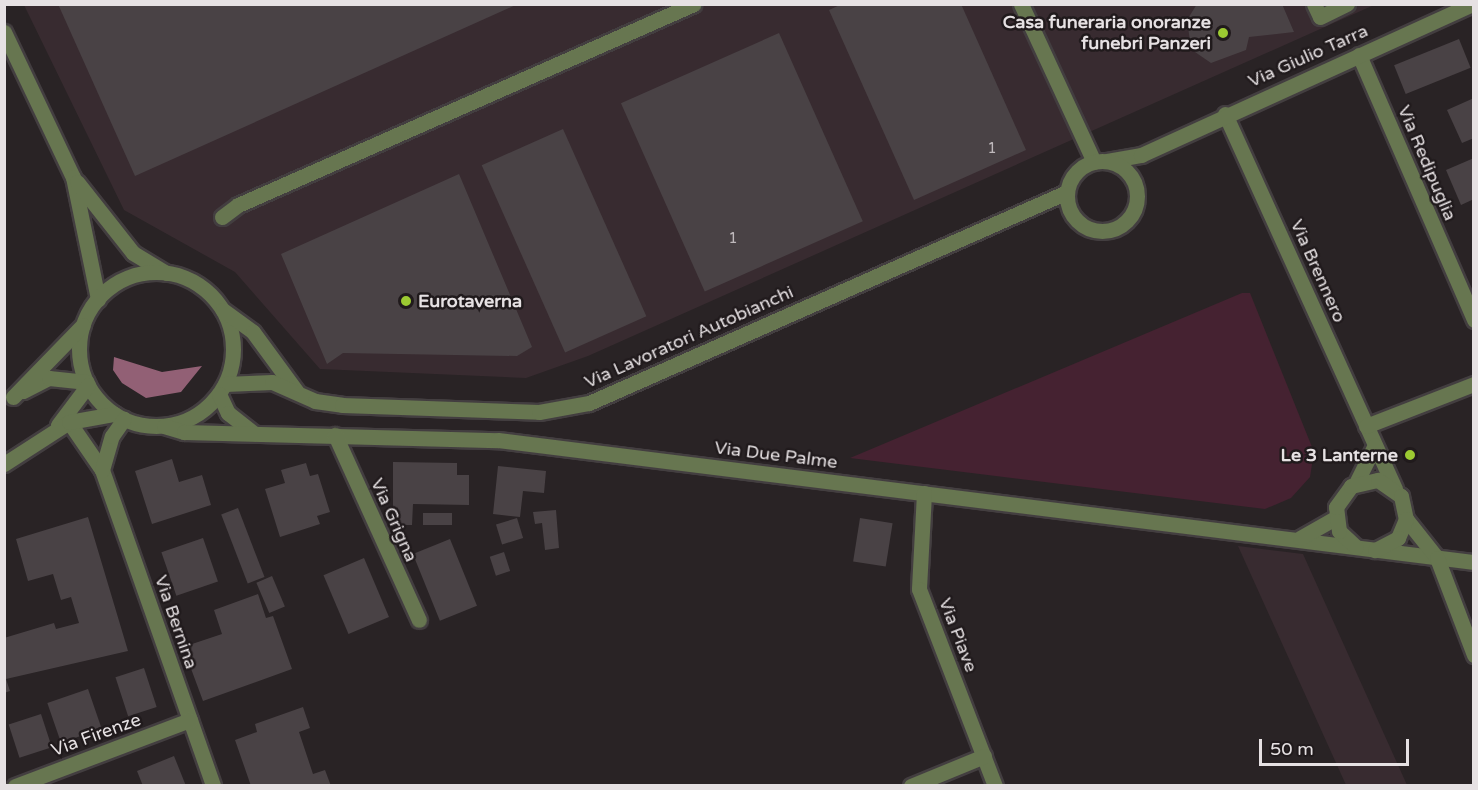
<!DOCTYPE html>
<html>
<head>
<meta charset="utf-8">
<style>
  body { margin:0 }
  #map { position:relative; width:1478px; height:790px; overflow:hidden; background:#292325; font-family:"Varela Round",sans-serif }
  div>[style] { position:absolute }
  .built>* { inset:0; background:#382b30 }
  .green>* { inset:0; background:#452231 }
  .water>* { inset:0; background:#926075 }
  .building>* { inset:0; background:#494245; transform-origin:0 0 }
  .roads { filter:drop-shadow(2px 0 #433e40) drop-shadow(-2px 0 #433e40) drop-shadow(0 2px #433e40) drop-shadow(0 -2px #433e40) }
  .minor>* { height:15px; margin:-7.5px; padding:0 7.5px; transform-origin:7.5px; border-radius:7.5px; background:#677650 }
  .minor>.ring { margin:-7.5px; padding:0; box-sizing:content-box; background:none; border:15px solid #677650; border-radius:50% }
  .dots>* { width:16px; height:16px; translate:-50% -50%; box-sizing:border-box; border:3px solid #201a1c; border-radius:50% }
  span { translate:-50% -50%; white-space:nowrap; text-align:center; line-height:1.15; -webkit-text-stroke:5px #201a1c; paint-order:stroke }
  .number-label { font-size:15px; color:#bfb9bc }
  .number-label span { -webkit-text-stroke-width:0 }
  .poi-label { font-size:18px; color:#e6e1e3; font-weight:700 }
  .right { translate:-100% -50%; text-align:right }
  .left { translate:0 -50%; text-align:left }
  .street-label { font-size:18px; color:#e6e1e3 }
  .frame { position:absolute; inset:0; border:6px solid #e6e1e3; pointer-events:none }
  .scale { position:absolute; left:1259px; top:739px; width:150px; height:27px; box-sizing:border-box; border:3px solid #e6e1e3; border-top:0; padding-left:8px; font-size:18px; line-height:21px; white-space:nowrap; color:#e6e1e3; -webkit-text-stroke:4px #201a1c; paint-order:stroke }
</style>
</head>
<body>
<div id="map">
  <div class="built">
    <i style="clip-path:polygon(24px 5px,1374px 5px,588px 356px,526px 378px,320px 369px,235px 272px,124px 210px)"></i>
    <i style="clip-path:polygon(1238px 546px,1303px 554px,1407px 785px,1346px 785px)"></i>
  </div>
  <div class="green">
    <i style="clip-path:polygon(1242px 293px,1250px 293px,1314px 452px,1310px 477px,1291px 498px,1265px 509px,850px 458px)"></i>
  </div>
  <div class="water">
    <i style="clip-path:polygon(114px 357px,162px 372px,202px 366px,181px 392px,146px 398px,122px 383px,113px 370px)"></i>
  </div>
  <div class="building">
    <i style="clip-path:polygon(58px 4px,518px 4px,135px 176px)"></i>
    <i style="clip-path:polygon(842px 4px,961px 4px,1026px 150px,914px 200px,829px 10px)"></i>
    <i style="clip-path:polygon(1197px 4px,1282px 4px,1294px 32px,1249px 37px,1246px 50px,1211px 63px,1195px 52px,1190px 41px,1187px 20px)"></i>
    <i style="left:779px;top:33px;width:206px;height:173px;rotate:66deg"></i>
    <i style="left:1459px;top:39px;width:31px;height:70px;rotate:68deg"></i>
    <i style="clip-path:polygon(1474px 98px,1474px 138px,1462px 143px,1447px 110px)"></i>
    <i style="left:563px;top:129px;width:205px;height:89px;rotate:66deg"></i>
    <i style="clip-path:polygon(1474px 158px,1474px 199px,1461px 205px,1446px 170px)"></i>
    <i style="clip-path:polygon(459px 174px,532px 347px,517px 356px,343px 353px,327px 364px,281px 254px)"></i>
    <i style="clip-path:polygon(172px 459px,179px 482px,202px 475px,211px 505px,152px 524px,135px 471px)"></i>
    <i style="clip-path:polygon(393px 462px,457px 463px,457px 475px,469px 475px,469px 505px,413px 504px,412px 525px,393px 525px)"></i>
    <i style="clip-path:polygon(306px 463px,310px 476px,318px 474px,330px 512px,317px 516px,320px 524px,280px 537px,265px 489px,285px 483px,281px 470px)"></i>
    <i style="clip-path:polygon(498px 466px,546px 471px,544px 493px,523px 491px,520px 517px,493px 514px)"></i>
    <i style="left:238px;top:508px;width:74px;height:18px;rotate:69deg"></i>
    <i style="clip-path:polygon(556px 510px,559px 548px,545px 550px,542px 523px,535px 524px,533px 512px)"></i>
    <i style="left:423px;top:513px;width:29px;height:12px"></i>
    <i style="clip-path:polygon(88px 517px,128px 651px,6px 679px,10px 691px,4px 693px,4px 638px,54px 623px,56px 629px,79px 623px,71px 597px,61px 600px,53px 574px,28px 581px,16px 539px)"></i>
    <i style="left:517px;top:518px;width:21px;height:22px;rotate:73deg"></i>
    <i style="left:860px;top:518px;width:33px;height:44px;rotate:9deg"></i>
    <i style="left:203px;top:538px;width:46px;height:44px;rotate:71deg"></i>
    <i style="left:450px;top:539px;width:72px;height:40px;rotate:68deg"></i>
    <i style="left:504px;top:552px;width:20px;height:15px;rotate:72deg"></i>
    <i style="left:364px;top:558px;width:64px;height:44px;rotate:67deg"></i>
    <i style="left:272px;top:576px;width:33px;height:17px;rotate:67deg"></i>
    <i style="clip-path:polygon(258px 594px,266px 618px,273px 616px,292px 669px,203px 701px,183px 647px,222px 634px,214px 610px)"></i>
    <i style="left:144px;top:668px;width:41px;height:30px;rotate:72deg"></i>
    <i style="left:88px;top:689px;width:42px;height:43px;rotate:71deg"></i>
    <i style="clip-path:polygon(303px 707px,310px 728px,299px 732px,313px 774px,325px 770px,331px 786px,251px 786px,235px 740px,257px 732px,255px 724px)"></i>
    <i style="left:41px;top:714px;width:35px;height:34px;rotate:72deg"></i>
    <i style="clip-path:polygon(174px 756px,186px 786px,143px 786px,137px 771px)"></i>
  </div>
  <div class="roads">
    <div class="minor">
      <i style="left:1021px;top:4px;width:174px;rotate:65.2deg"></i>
      <i style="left:1314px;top:4px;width:14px;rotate:65deg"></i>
      <i style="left:1320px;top:17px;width:30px;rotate:-26deg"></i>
      <i style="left:4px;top:32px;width:161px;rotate:64.6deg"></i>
      <i style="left:73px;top:177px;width:125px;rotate:78.4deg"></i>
      <i style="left:1359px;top:55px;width:289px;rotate:66.5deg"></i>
      <i style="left:1225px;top:114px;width:412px;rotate:65.6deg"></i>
      <i style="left:1107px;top:161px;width:35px;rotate:-10deg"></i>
      <i style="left:1141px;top:155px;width:365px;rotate:-24.5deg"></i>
      <i class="ring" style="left:1067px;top:161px;width:55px;height:55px"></i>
      <i style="left:77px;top:182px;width:90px;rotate:51.7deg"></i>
      <i style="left:133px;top:253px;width:39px;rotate:31deg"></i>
      <i style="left:222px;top:217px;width:20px;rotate:-37deg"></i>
      <i style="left:238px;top:205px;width:498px;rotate:-23.8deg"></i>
      <i class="ring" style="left:79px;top:272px;width:139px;height:139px"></i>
      <i style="left:223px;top:310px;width:37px;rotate:36deg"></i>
      <i style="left:253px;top:332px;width:74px;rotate:53.7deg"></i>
      <i style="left:225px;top:384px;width:47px;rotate:-2.4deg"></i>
      <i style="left:272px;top:382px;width:47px;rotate:23.8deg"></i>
      <i style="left:315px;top:401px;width:27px;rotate:8deg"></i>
      <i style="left:342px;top:405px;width:197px;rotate:2deg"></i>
      <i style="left:539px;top:412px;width:51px;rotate:-10.2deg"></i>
      <i style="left:589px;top:403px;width:522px;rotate:-23.82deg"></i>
      <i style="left:23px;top:391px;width:29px;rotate:-27deg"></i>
      <i style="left:49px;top:378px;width:38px;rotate:6deg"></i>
      <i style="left:219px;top:394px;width:21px;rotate:65deg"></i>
      <i style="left:228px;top:413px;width:33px;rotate:38deg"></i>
      <i style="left:13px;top:397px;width:100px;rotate:-45.8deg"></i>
      <i style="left:69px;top:422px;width:58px;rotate:55.5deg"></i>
      <i style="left:102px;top:470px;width:335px;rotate:70.6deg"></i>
      <i style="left:58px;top:425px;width:50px;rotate:-53.1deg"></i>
      <i style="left:164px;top:426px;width:21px;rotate:17deg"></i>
      <i style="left:184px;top:432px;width:314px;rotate:1.5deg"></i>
      <i style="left:498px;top:440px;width:984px;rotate:7.13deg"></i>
      <i style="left:1366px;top:426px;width:116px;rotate:-21.3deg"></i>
      <i style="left:335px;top:435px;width:203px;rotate:65.6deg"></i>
      <i style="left:4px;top:464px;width:77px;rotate:-32.9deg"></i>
      <i style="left:69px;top:422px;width:46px;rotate:-10.1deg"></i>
      <i style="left:102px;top:470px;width:35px;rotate:-74deg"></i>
      <i style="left:112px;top:436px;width:21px;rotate:-55deg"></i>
      <i style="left:1356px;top:483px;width:42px;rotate:-63.4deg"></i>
      <i style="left:924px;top:493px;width:96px;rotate:93deg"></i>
      <i style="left:919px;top:589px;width:211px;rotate:68.9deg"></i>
      <i style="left:1406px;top:519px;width:50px;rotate:51.5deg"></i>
      <i style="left:1437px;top:558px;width:104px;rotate:69.1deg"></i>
      <i style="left:1300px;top:538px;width:40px;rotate:-29.7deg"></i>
      <i style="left:1356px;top:547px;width:23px;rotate:-137deg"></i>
      <i style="left:1339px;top:531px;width:24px;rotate:-97deg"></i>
      <i style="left:1336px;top:507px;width:26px;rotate:-54deg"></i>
      <i style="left:1351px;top:486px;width:28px;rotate:-13deg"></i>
      <i style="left:1378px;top:480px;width:28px;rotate:35deg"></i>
      <i style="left:1401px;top:496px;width:24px;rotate:78deg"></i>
      <i style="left:1406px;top:519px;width:21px;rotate:113deg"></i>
      <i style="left:1398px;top:538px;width:26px;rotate:152deg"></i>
      <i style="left:15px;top:786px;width:187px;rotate:-20.7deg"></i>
      <i style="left:911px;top:786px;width:79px;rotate:-22.3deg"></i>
    </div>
  </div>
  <div class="dots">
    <i style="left:1223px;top:33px;background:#9cca32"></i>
    <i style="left:406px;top:301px;background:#9cca32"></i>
    <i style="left:1410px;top:455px;background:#9cca32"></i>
  </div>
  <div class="number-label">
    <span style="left:992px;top:149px">1</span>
    <span style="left:733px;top:239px">1</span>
  </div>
  <div class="poi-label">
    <span class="right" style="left:1211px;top:33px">Casa funeraria onoranze<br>funebri Panzeri</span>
    <span class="left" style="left:418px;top:301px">Eurotaverna</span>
    <span class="right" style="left:1398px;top:455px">Le 3 Lanterne</span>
  </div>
  <div class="street-label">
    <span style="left:1308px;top:56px;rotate:-24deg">Via Giulio Tarra</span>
    <span style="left:1427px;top:163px;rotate:67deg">Via Redipuglia</span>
    <span style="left:1318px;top:271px;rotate:66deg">Via Brennero</span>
    <span style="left:689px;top:337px;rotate:-24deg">Via Lavoratori Autobianchi</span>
    <span style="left:776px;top:455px;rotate:7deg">Via Due Palme</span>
    <span style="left:394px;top:520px;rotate:66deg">Via Grigna</span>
    <span style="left:176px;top:622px;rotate:71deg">Via Bernina</span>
    <span style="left:958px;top:635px;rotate:69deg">Via Piave</span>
    <span style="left:96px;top:735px;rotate:-20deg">Via Firenze</span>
  </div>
  <div class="frame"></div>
  <div class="scale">50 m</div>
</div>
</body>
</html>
